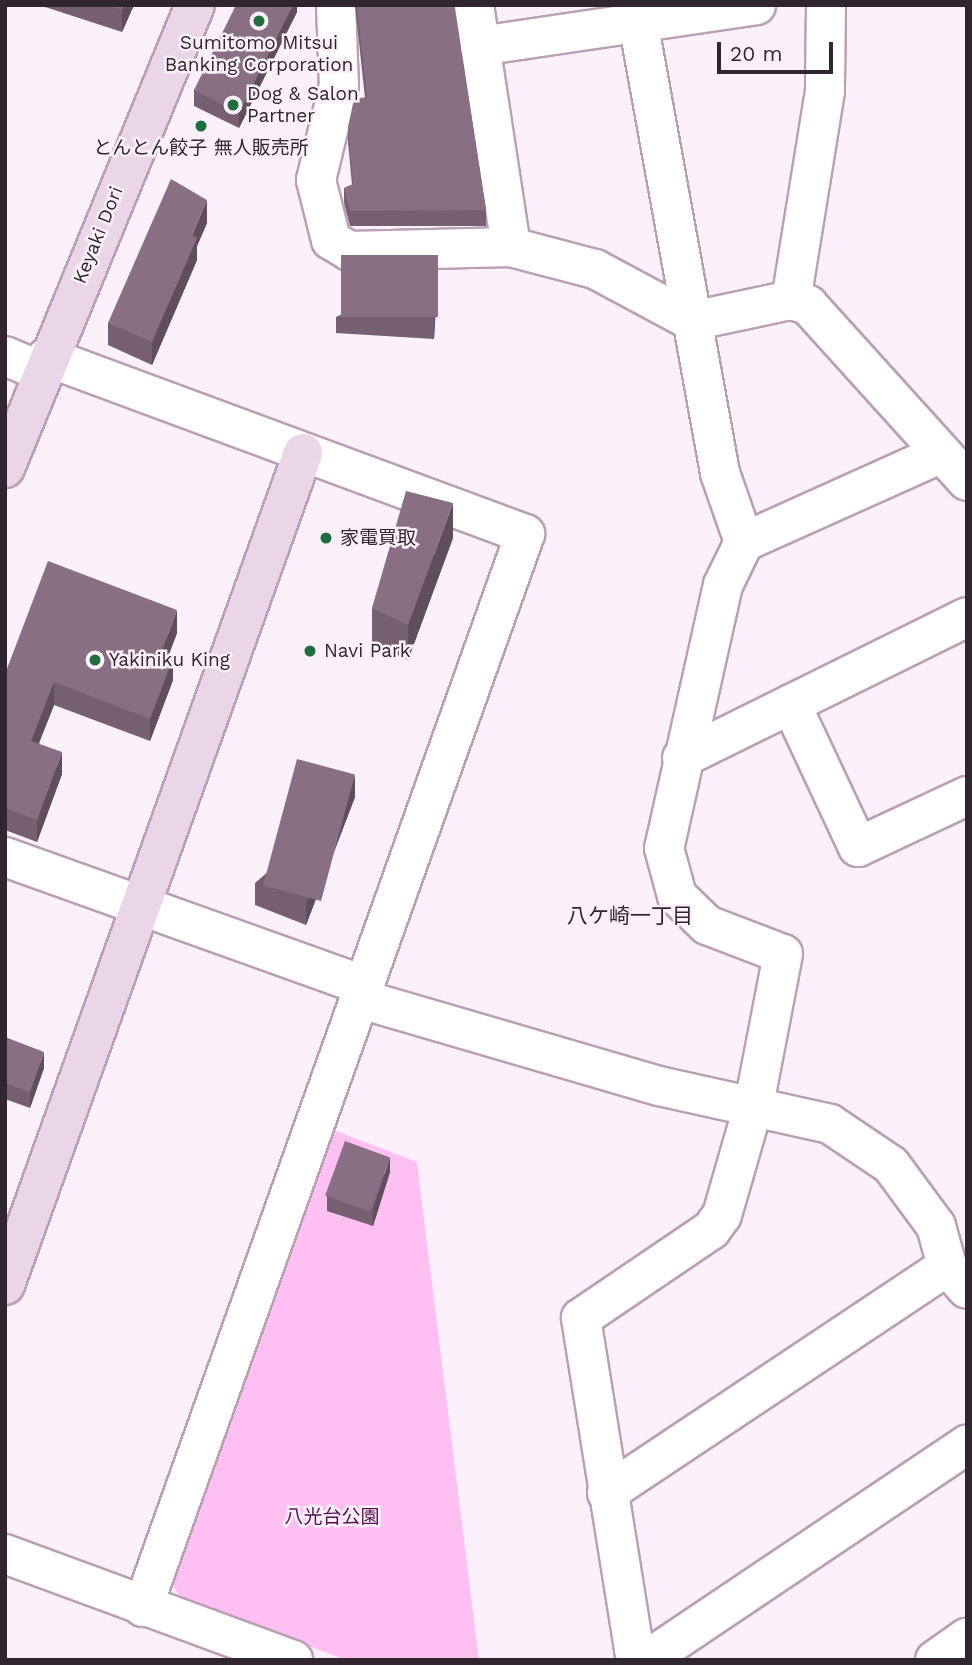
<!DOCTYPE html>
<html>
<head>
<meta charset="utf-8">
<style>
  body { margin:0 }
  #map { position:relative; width:972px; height:1665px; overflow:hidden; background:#fcf0fa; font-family:"Work Sans","Noto Sans JP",sans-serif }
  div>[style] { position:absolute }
  .green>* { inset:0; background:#fec0f3 }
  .roads { filter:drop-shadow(2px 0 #ba9fb5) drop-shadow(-2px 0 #ba9fb5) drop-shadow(0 2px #ba9fb5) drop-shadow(0 -2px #ba9fb5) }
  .street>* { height:38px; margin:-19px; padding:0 19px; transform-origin:19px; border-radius:19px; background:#fff }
  .secondary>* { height:38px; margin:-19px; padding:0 19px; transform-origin:19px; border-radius:19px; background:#ebd5e8 }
  .wall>* { inset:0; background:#765f72 }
  .shaded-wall>* { inset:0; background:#604e5c }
  .building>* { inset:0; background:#896f84; transform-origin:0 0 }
  .dots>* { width:19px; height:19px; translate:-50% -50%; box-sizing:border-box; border:4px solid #fcf0fa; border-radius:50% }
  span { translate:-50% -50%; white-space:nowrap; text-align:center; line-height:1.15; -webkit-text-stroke:5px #fcf0fa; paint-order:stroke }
  .poi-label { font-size:19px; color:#31262f }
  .left { translate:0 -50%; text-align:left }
  .street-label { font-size:19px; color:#31262f }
  .park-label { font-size:19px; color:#550e4f }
  .neighbourhood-label { font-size:21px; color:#31262f }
  .frame { position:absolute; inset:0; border:7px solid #31262f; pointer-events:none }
  .scale { position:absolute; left:717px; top:42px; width:116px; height:32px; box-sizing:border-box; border:4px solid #31262f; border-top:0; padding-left:9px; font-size:21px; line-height:24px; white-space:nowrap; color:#31262f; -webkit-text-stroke:5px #fcf0fa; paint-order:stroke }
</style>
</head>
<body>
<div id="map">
  <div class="green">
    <i style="clip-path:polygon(331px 1129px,417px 1162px,479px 1660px,346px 1660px,180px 1598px,172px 1583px)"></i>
  </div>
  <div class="roads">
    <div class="street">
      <i style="left:336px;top:5px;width:80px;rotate:87.9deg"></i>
      <i style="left:339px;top:85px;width:98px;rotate:103.6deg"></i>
      <i style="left:316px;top:180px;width:62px;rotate:76deg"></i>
      <i style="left:331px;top:240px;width:21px;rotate:31deg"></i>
      <i style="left:349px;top:251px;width:162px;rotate:-1.4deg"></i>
      <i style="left:511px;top:247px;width:87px;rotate:14.7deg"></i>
      <i style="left:595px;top:269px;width:110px;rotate:28.2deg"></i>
      <i style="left:692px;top:321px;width:101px;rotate:-12deg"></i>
      <i style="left:474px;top:5px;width:245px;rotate:81.3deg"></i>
      <i style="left:635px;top:5px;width:476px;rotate:79.7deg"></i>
      <i style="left:720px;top:473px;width:73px;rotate:70.8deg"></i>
      <i style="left:744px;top:542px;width:48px;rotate:116deg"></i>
      <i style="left:723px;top:585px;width:270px;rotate:102.6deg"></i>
      <i style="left:664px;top:848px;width:50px;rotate:74.8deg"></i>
      <i style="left:677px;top:896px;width:42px;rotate:44deg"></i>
      <i style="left:707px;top:925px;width:81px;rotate:20.9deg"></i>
      <i style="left:783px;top:954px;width:153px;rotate:100.9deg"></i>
      <i style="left:754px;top:1104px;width:116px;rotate:106.1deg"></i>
      <i style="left:722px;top:1215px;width:19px;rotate:126deg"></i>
      <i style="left:711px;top:1230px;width:157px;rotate:145.9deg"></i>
      <i style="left:581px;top:1318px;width:336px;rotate:80.9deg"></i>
      <i style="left:634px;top:1650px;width:25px;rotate:23deg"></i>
      <i style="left:826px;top:5px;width:86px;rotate:90.7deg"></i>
      <i style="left:825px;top:91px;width:212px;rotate:99.2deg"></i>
      <i style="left:791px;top:300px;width:18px;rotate:16deg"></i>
      <i style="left:808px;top:305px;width:237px;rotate:47.9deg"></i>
      <i style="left:480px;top:46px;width:279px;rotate:-8.4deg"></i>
      <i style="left:5px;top:356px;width:39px;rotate:23deg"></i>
      <i style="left:47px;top:357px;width:510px;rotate:20.32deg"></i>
      <i style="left:525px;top:534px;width:1139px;rotate:109.6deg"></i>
      <i style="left:744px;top:542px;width:215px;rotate:-24.2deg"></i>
      <i style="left:791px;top:704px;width:158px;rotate:64.9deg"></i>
      <i style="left:858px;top:847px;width:120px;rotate:-25.1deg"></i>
      <i style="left:682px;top:758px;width:318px;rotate:-26.3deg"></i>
      <i style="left:5px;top:857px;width:383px;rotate:19.7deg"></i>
      <i style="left:361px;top:999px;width:310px;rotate:16.3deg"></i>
      <i style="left:659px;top:1086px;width:175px;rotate:12.5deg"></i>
      <i style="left:830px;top:1124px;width:73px;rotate:33.9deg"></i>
      <i style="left:891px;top:1165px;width:76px;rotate:53.6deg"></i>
      <i style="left:936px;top:1226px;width:41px;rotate:74.6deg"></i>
      <i style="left:947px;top:1266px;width:30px;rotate:49deg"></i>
      <i style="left:607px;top:1493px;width:409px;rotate:-33.7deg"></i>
      <i style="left:5px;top:1554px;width:307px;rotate:20.2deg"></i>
      <i style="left:651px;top:1657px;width:381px;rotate:-33.9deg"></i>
      <i style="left:935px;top:1660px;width:39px;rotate:-35deg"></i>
    </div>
    <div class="secondary">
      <i style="left:5px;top:468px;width:500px;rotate:-67.69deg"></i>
      <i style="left:5px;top:1285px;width:884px;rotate:-70.29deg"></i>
    </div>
  </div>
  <div class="wall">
    <i style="clip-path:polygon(39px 5px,134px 5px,122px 32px)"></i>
    <i style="clip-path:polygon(297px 5px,297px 12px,239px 128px,194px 106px,194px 90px)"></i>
    <i style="clip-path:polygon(355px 5px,454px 5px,486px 210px,486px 226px,350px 226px,344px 203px,344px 188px,352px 185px,348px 142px,348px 127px,365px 98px)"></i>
    <i style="clip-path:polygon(207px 223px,197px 246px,197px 260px,152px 365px,108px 345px,108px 323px)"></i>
    <i style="clip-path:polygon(438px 271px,434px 339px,336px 333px,336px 317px)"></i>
    <i style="clip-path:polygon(453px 538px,408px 660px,372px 643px,372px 608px)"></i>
    <i style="clip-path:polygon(177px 633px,168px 656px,173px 680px,150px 741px,54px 705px,39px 743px,62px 774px,37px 842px,5px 830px,5px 674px)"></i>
    <i style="clip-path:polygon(355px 797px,306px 925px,255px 905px,255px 883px)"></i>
    <i style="clip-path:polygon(5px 1037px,44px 1068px,30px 1108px,5px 1099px)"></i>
    <i style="clip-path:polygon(390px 1172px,373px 1226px,327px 1211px,327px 1196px)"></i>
  </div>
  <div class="shaded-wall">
    <i style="clip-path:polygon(124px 5px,134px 5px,122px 32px,122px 10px)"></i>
    <i style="clip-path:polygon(293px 5px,297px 5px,297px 12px,239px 128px,239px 113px)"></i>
    <i style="clip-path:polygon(207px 200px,207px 223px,197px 246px,197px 260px,152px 365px,152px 342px,192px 235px)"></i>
    <i style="clip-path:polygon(438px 255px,438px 271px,434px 339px,434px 324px)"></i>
    <i style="clip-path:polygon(453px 503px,453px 538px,408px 660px,408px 625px)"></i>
    <i style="clip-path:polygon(177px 610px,177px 633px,161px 676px,161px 653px)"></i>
    <i style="clip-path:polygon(173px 658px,173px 680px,150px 741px,150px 719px)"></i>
    <i style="clip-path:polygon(54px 682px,54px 705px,31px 763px,31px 741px)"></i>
    <i style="clip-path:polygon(62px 752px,62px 774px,37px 842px,37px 820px)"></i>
    <i style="clip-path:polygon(355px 775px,355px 797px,306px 925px,306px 903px)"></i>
    <i style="clip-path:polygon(44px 1052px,44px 1068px,30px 1108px,30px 1092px)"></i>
    <i style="clip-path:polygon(390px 1157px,390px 1172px,373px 1226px,373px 1210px)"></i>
  </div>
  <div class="building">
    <i style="clip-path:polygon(108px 5px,124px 5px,122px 10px)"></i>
    <i style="clip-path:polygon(236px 5px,293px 5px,239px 113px,194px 90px)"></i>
    <i style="clip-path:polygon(357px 5px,454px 5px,486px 210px,350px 211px,344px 188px,353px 184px,348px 127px,354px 99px,367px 97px)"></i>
    <i style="clip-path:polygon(171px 179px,207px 200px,192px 235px,197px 238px,152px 342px,108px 323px)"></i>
    <i style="left:341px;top:255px;width:97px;height:62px"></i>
    <i style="clip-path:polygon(406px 491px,453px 503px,408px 625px,372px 608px)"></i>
    <i style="clip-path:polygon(48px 561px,177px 610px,161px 653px,173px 658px,150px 719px,54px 682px,31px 741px,62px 752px,37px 820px,5px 808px,5px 674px)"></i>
    <i style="left:297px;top:759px;width:60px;height:131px;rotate:15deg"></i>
    <i style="clip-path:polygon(5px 1037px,44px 1052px,30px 1092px,5px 1083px)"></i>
    <i style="left:345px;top:1141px;width:48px;height:58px;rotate:20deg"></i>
  </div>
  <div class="dots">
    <i style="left:259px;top:21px;background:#1f6e3e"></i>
    <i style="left:233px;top:105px;background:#1f6e3e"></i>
    <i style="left:201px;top:126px;background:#1f6e3e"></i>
    <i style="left:326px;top:538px;background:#1f6e3e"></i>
    <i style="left:310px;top:651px;background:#1f6e3e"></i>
    <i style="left:95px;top:660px;background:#1f6e3e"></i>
  </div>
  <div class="poi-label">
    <span style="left:259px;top:54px">Sumitomo Mitsui<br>Banking Corporation</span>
    <span class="left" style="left:247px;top:105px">Dog &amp; Salon<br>Partner</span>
    <span style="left:201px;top:148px">とんとん餃子 無人販売所</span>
    <span class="left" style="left:340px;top:538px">家電買取</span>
    <span class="left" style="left:324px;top:651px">Navi Park</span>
    <span class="left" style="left:109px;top:660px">Yakiniku King</span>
  </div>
  <div class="street-label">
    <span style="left:98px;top:235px;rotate:-68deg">Keyaki Dori</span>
  </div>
  <div class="park-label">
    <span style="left:332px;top:1517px">八光台公園</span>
  </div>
  <div class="neighbourhood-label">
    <span style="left:630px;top:916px">八ケ崎一丁目</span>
  </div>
  <div class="frame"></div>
  <div class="scale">20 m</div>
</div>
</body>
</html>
